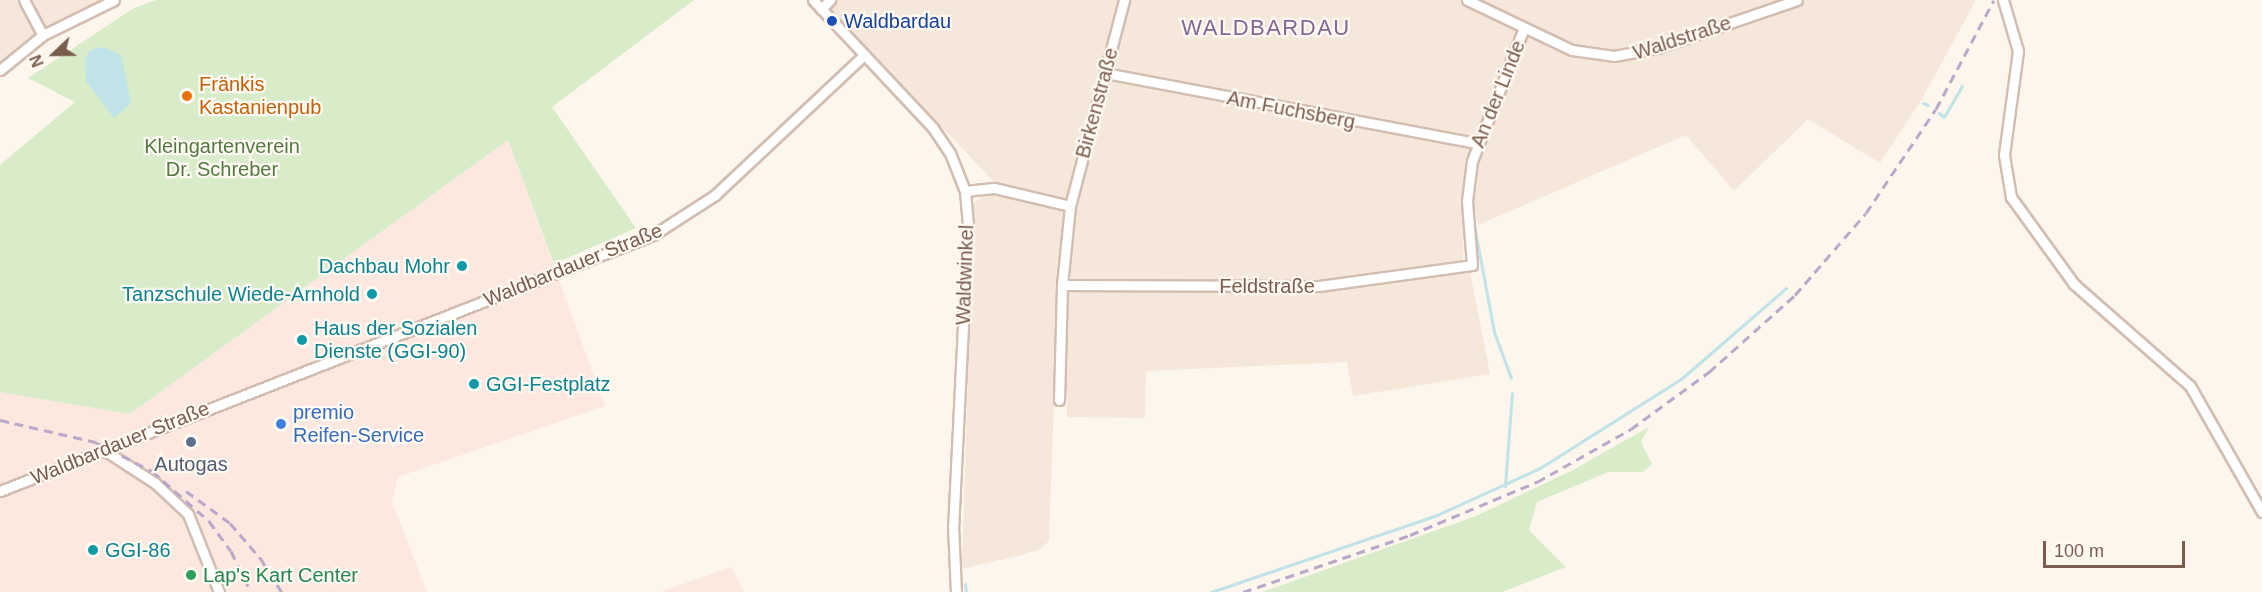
<!DOCTYPE html>
<html>
<head>
<meta charset="utf-8">
<style>
  body { margin:0 }
  #map { position:relative; width:2262px; height:592px; overflow:hidden; background:#fdf6ec; font-family:Arial,sans-serif }
  div>[style] { position:absolute }
  .residential>* { inset:0; background:#f5e8da }
  .commercial>* { inset:0; background:#fde8e0 }
  .green>* { inset:0; background:#d8ecc9 }
  .water>* { inset:0; background:#bfe3e8 }
  .stream>* { height:3px; margin:-1.5px; padding:0 1.5px; transform-origin:1.5px; border-radius:1.5px; background:#bfe3e8 }
  .roads { filter:drop-shadow(2px 0 #d1beb0) drop-shadow(-2px 0 #d1beb0) drop-shadow(0 2px #d1beb0) drop-shadow(0 -2px #d1beb0) }
  .minor>* { height:9px; margin:-4.5px; padding:0 4.5px; transform-origin:4.5px; border-radius:4.5px; background:#fff }
  .rail>* { height:3px; margin-top:-1.5px; transform-origin:0; background:repeating-linear-gradient(90deg,#b9a8c9 0 9px,transparent 0 15px) }
  .dots>* { width:16px; height:16px; translate:-50% -50%; box-sizing:border-box; border:3px solid #fffaf3; border-radius:50% }
  span { translate:-50% -50%; white-space:nowrap; text-align:center; line-height:1.15; -webkit-text-stroke:4.5px #fffaf3; paint-order:stroke }
  .transit-label { font-size:20px; color:#164399 }
  .left { translate:0 -50%; text-align:left }
  .street-label { font-size:20px; color:#7a5c4d }
  .food-label { font-size:20px; color:#c56008 }
  .park-label { font-size:20px; color:#537a41 }
  .culture-label { font-size:20px; color:#0d838f }
  .right { translate:-100% -50%; text-align:right }
  .shop-label { font-size:20px; color:#366cbe }
  .service-label { font-size:20px; color:#4e5e75 }
  .leisure-label { font-size:20px; color:#27864d }
  .quarter-label { font-size:22px; color:#846695; letter-spacing:1.5px }
  .north { position:absolute; left:24px; top:24px; width:60px; height:60px; -webkit-text-stroke:4px #fffaf3; paint-order:stroke; rotate:248deg; font-size:16px; font-weight:700; line-height:24px; text-align:center; color:#7a5c4d }
  .north::after { content:''; display:block; margin:auto; width:21px; height:27px; background:#7a5c4d; clip-path:polygon(50% 0,100% 100%,50% 72%,0 100%) }
  .scale { position:absolute; left:2043px; top:541px; width:142px; height:27px; box-sizing:border-box; border:3px solid #7a5c4d; border-top:0; padding-left:8px; font-size:18px; line-height:21px; white-space:nowrap; color:#7a5c4d; -webkit-text-stroke:4px #fffaf3; paint-order:stroke }
</style>
</head>
<body>
<div id="map">
  <div class="residential">
    <i style="clip-path:polygon(0 0,104px 0,18px 49px,0 63px)"></i>
    <i style="clip-path:polygon(838px 0,1976px 0,1922px 99px,1880px 163px,1808px 119px,1734px 191px,1686px 135px,1478px 225px,1473px 204px,1464px 203px,1463px 261px,1319px 281px,1072px 280px,1068px 275px,1075px 202px,997px 185px,829px 8px)"></i>
    <i style="clip-path:polygon(990px 191px,1061px 207px,1065px 214px,1059px 264px,1049px 540px,1043px 548px,1025px 554px,962px 569px,973px 213px,974px 203px)"></i>
    <i style="clip-path:polygon(1465px 269px,1470px 271px,1490px 374px,1353px 396px,1347px 362px,1146px 371px,1145px 418px,1067px 417px,1067px 293px,1071px 290px,1319px 290px)"></i>
  </div>
  <div class="commercial">
    <i style="clip-path:polygon(508px 140px,605px 406px,398px 477px,392px 502px,427px 592px,0 592px,0 392px,130px 414px)"></i>
    <i style="clip-path:polygon(731px 567px,744px 592px,660px 592px)"></i>
  </div>
  <div class="green">
    <i style="clip-path:polygon(156px 0,694px 0,552px 107px,636px 228px,554px 264px,508px 140px,130px 414px,0 392px,0 165px,75px 102px,28px 78px,134px 8px)"></i>
    <i style="clip-path:polygon(1649px 427px,1641px 442px,1652px 464px,1643px 472px,1608px 472px,1537px 502px,1529px 530px,1566px 567px,1502px 592px,1262px 592px,1476px 516px,1571px 471px)"></i>
  </div>
  <div class="water">
    <i style="clip-path:polygon(102px 47px,121px 55px,131px 103px,114px 118px,86px 81px,85px 59px,90px 50px)"></i>
  </div>
  <div class="stream">
    <i style="left:1923px;top:103px;width:5px;rotate:22deg"></i>
    <i style="left:1939px;top:113px;width:6px;rotate:39deg"></i>
    <i style="left:1944px;top:117px;width:36px;rotate:-60deg"></i>
    <i style="left:1474px;top:225px;width:109px;rotate:79.4deg"></i>
    <i style="left:1494px;top:332px;width:49px;rotate:69.7deg"></i>
    <i style="left:1505px;top:486px;width:93px;rotate:-85.7deg"></i>
    <i style="left:965px;top:584px;width:8px;rotate:83deg"></i>
    <i style="left:1211px;top:592px;width:239px;rotate:-18.8deg"></i>
    <i style="left:1437px;top:515px;width:113px;rotate:-24.5deg"></i>
    <i style="left:1540px;top:468px;width:167px;rotate:-32.3deg"></i>
    <i style="left:1681px;top:379px;width:139px;rotate:-40.9deg"></i>
  </div>
  <div class="roads">
    <div class="minor">
      <i style="left:24px;top:0;width:40px;rotate:62deg"></i>
      <i style="left:813px;top:0;width:175px;rotate:46.8deg"></i>
      <i style="left:933px;top:128px;width:30px;rotate:56deg"></i>
      <i style="left:950px;top:153px;width:41px;rotate:68.5deg"></i>
      <i style="left:965px;top:191px;width:32px;rotate:85deg"></i>
      <i style="left:968px;top:223px;width:303px;rotate:92.8deg"></i>
      <i style="left:953px;top:526px;width:66px;rotate:87.4deg"></i>
      <i style="left:1467px;top:0;width:116px;rotate:25.5deg"></i>
      <i style="left:1572px;top:50px;width:42px;rotate:8.1deg"></i>
      <i style="left:1614px;top:56px;width:44px;rotate:-10.5deg"></i>
      <i style="left:1657px;top:48px;width:148px;rotate:-18.9deg"></i>
      <i style="left:2003px;top:0;width:53px;rotate:73.6deg"></i>
      <i style="left:2018px;top:51px;width:105px;rotate:97.7deg"></i>
      <i style="left:2004px;top:155px;width:43px;rotate:80.5deg"></i>
      <i style="left:2011px;top:197px;width:107px;rotate:54.1deg"></i>
      <i style="left:2074px;top:284px;width:154px;rotate:41.3deg"></i>
      <i style="left:2190px;top:386px;width:145px;rotate:60.3deg"></i>
      <i style="left:821px;top:9px;width:13px;rotate:-45deg"></i>
      <i style="left:0;top:70px;width:55px;rotate:-39.1deg"></i>
      <i style="left:43px;top:35px;width:79px;rotate:-26.2deg"></i>
      <i style="left:1105px;top:73px;width:379px;rotate:10.7deg"></i>
      <i style="left:965px;top:191px;width:29px;rotate:-6deg"></i>
      <i style="left:994px;top:188px;width:78px;rotate:13.3deg"></i>
      <i style="left:1062px;top:285px;width:257px;rotate:0.2deg"></i>
      <i style="left:1319px;top:286px;width:154px;rotate:-7.8deg"></i>
      <i style="left:1472px;top:265px;width:64px;rotate:-94.5deg"></i>
      <i style="left:1467px;top:201px;width:40px;rotate:-82.9deg"></i>
      <i style="left:1472px;top:161px;width:141px;rotate:-68.7deg"></i>
      <i style="left:1059px;top:400px;width:115px;rotate:-88.5deg"></i>
      <i style="left:1062px;top:285px;width:79px;rotate:-84.2deg"></i>
      <i style="left:1070px;top:206px;width:213px;rotate:-75.3deg"></i>
      <i style="left:104px;top:450px;width:61px;rotate:32.9deg"></i>
      <i style="left:155px;top:483px;width:45px;rotate:43.2deg"></i>
      <i style="left:188px;top:514px;width:84px;rotate:68.3deg"></i>
      <i style="left:0;top:491px;width:701px;rotate:-21.41deg"></i>
      <i style="left:653px;top:235px;width:74px;rotate:-32.8deg"></i>
      <i style="left:715px;top:195px;width:204px;rotate:-43.2deg"></i>
    </div>
  </div>
  <div class="rail">
    <i style="left:0;top:420px;width:98px;rotate:13deg"></i>
    <i style="left:95px;top:442px;width:64px;rotate:27deg"></i>
    <i style="left:152px;top:471px;width:76px;rotate:41.3deg"></i>
    <i style="left:209px;top:521px;width:37px;rotate:54deg"></i>
    <i style="left:231px;top:551px;width:46px;rotate:64deg"></i>
    <i style="left:186px;top:491px;width:54px;rotate:36deg"></i>
    <i style="left:230px;top:523px;width:48px;rotate:49.3deg"></i>
    <i style="left:261px;top:559px;width:39px;rotate:58deg"></i>
    <i style="left:1243px;top:592px;width:176px;rotate:-18.8deg"></i>
    <i style="left:1410px;top:535px;width:138px;rotate:-22.7deg"></i>
    <i style="left:1537px;top:482px;width:108px;rotate:-29.4deg"></i>
    <i style="left:1631px;top:429px;width:97px;rotate:-36.2deg"></i>
    <i style="left:1709px;top:372px;width:115px;rotate:-41.8deg"></i>
    <i style="left:1795px;top:295px;width:108px;rotate:-49.1deg"></i>
    <i style="left:1866px;top:213px;width:125px;rotate:-56.1deg"></i>
    <i style="left:1936px;top:109px;width:123px;rotate:-62deg"></i>
  </div>
  <div class="dots">
    <i style="left:832px;top:21px;background:#1a4fb4"></i>
    <i style="left:187px;top:96px;background:#e8710a"></i>
    <i style="left:462px;top:266px;background:#0f9aa8"></i>
    <i style="left:372px;top:294px;background:#0f9aa8"></i>
    <i style="left:302px;top:340px;background:#0f9aa8"></i>
    <i style="left:474px;top:384px;background:#0f9aa8"></i>
    <i style="left:281px;top:424px;background:#3f7fe0"></i>
    <i style="left:191px;top:442px;background:#5c6f8a"></i>
    <i style="left:93px;top:550px;background:#0f9aa8"></i>
    <i style="left:191px;top:575px;background:#2e9e5b"></i>
  </div>
  <div class="transit-label">
    <span class="left" style="left:844px;top:21px">Waldbardau</span>
  </div>
  <div class="street-label">
    <span style="left:1682px;top:38px;rotate:-18deg">Waldstraße</span>
    <span style="left:1498px;top:94px;rotate:-68deg">An der Linde</span>
    <span style="left:1097px;top:103px;rotate:-75deg">Birkenstraße</span>
    <span style="left:1291px;top:110px;rotate:11deg">Am Fuchsberg</span>
    <span style="left:573px;top:265px;rotate:-22deg">Waldbardauer Straße</span>
    <span style="left:965px;top:275px;rotate:-88deg">Waldwinkel</span>
    <span style="left:1267px;top:286px">Feldstraße</span>
    <span style="left:120px;top:443px;rotate:-22deg">Waldbardauer Straße</span>
  </div>
  <div class="food-label">
    <span class="left" style="left:199px;top:96px">Fränkis<br>Kastanienpub</span>
  </div>
  <div class="park-label">
    <span style="left:222px;top:158px">Kleingartenverein<br>Dr. Schreber</span>
  </div>
  <div class="culture-label">
    <span class="right" style="left:450px;top:266px">Dachbau Mohr</span>
    <span class="right" style="left:360px;top:294px">Tanzschule Wiede-Arnhold</span>
    <span class="left" style="left:314px;top:340px">Haus der Sozialen<br>Dienste (GGI-90)</span>
    <span class="left" style="left:486px;top:384px">GGI-Festplatz</span>
    <span class="left" style="left:105px;top:550px">GGI-86</span>
  </div>
  <div class="shop-label">
    <span class="left" style="left:293px;top:424px">premio<br>Reifen-Service</span>
  </div>
  <div class="service-label">
    <span style="left:191px;top:464px">Autogas</span>
  </div>
  <div class="leisure-label">
    <span class="left" style="left:203px;top:575px">Lap's Kart Center</span>
  </div>
  <div class="quarter-label">
    <span style="left:1266px;top:28px">WALDBARDAU</span>
  </div>
  <div class="north">N</div>
  <div class="scale">100 m</div>
</div>
</body>
</html>
